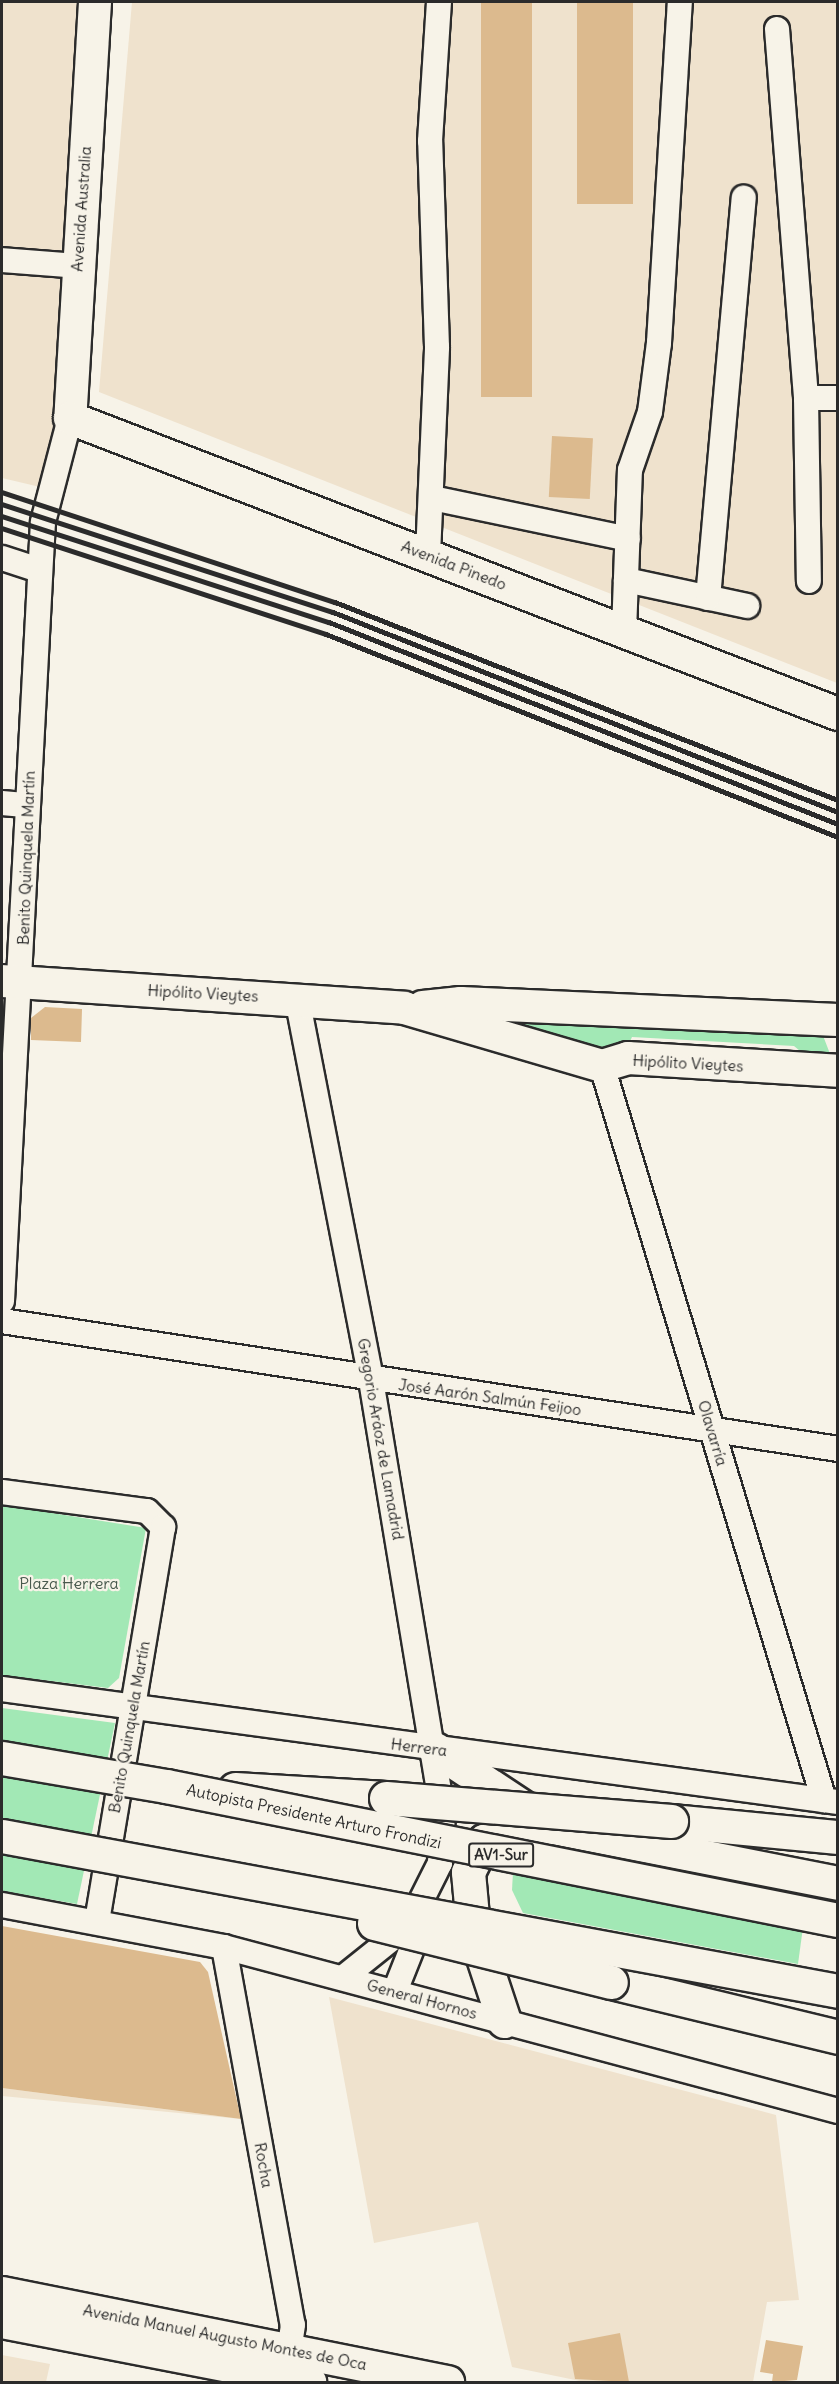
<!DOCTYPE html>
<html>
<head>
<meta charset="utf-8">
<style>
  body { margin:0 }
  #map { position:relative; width:839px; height:2384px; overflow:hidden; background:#f7f3e8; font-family:Delius,sans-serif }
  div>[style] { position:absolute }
  .built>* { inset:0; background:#efe2cd }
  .green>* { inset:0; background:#a2e8b5 }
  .building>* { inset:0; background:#dcba8e; transform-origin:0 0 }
  .roads { filter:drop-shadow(2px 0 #2b2b2b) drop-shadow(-2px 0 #2b2b2b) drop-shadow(0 2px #2b2b2b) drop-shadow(0 -2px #2b2b2b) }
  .minor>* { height:24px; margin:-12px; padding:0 12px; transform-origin:12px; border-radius:12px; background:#f7f3e8 }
  .major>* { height:32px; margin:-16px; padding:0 16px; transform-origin:16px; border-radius:16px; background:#f7f3e8 }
  .highway>* { height:33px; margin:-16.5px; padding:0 16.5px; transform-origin:16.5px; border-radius:16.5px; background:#f7f3e8 }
  .rail>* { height:4.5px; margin:-2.25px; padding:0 2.25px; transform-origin:2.25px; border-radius:2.25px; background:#2b2b2b }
  .bridges { filter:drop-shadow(2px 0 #2b2b2b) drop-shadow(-2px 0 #2b2b2b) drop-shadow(0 2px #2b2b2b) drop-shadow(0 -2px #2b2b2b) }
  .highway-bridge>* { height:33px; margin:-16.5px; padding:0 16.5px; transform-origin:16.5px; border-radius:16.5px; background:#f7f3e8 }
  span { translate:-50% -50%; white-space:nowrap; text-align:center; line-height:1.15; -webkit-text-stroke:4.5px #f7f3e8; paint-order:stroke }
  .shield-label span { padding:2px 4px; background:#f7f3e8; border:2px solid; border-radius:4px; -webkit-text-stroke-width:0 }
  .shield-label { font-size:15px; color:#2b2b2b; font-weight:700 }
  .street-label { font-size:16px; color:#2b2b2b }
  .park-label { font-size:16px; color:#495a4e }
  .frame { position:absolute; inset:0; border:3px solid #2b2b2b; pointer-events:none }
</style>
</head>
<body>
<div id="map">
  <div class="built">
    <i style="clip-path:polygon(2px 2px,92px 2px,57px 491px,2px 478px)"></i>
    <i style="clip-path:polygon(132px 2px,837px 2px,837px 683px,99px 392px)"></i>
    <i style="clip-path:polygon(329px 1997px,776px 2115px,799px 2300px,767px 2302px,753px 2382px,585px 2382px,512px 2367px,478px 2222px,374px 2243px)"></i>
    <i style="clip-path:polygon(2px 2088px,241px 2119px,2px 2096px)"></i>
    <i style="clip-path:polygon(2px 2355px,50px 2364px,46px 2382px,2px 2382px)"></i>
  </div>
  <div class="green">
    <i style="clip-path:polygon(488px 1020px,822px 1033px,832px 1059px,811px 1060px,794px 1046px,632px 1037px,627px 1048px,602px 1056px)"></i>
    <i style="clip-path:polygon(2px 1505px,146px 1528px,119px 1678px,108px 1688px,2px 1675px)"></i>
    <i style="clip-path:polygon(2px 1708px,115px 1723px,77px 1904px,2px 1891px)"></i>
    <i style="clip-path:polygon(513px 1872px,803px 1927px,798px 1964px,523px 1913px,512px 1890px)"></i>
  </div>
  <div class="building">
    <i style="left:481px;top:2px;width:51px;height:395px"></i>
    <i style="left:577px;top:2px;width:56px;height:202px"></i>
    <i style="left:552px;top:436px;width:41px;height:61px;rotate:3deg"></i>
    <i style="clip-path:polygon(45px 1007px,82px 1009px,81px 1042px,31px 1040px,31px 1018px)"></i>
    <i style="clip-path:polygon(2px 1926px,200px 1962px,208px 1972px,241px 2119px,2px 2088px)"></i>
    <i style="clip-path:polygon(620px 2333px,629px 2382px,575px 2379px,568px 2343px)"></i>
    <i style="clip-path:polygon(766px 2340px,803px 2346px,797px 2380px,772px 2382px,773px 2374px,760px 2372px)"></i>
  </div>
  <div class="roads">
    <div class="minor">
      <i style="left:777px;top:29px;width:370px;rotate:85.5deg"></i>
      <i style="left:806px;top:398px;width:183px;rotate:89.1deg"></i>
      <i style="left:2px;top:260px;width:76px;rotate:4.5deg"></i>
      <i style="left:806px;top:398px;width:32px"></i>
      <i style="left:432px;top:498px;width:200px;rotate:11.8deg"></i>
      <i style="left:428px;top:555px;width:208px;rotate:-87.5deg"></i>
      <i style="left:437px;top:347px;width:206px;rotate:-91.9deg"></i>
      <i style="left:430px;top:141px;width:139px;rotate:-86.3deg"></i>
      <i style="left:2px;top:558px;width:39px;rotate:18deg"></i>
      <i style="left:626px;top:580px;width:124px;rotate:12.1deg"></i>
      <i style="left:708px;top:598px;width:402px;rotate:-84.9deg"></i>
      <i style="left:624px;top:632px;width:162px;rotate:-87.9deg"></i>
      <i style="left:630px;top:470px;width:61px;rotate:-71deg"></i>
      <i style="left:650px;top:412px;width:70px;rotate:-82.6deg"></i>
      <i style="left:659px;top:343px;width:342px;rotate:-86.5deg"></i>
      <i style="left:2px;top:803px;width:25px;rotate:5deg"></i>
      <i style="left:297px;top:998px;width:389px;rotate:79deg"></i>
      <i style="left:371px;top:1380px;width:440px;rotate:80.6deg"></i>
      <i style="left:443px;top:1814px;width:49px;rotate:93.5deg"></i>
      <i style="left:440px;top:1863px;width:69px;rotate:116.6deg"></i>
      <i style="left:409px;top:1925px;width:83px;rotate:141.3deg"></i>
      <i style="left:602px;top:1066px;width:767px;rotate:73.17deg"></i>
      <i style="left:2px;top:1301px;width:780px;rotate:-86.99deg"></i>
      <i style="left:43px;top:522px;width:107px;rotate:-75.4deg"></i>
      <i style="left:2px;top:1321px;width:846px;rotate:8.7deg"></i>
      <i style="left:2px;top:1492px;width:146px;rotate:7.5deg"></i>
      <i style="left:147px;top:1511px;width:23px;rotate:45deg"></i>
      <i style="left:163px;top:1527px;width:399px;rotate:99.5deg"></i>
      <i style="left:2px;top:1689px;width:844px;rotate:7.7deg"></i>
      <i style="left:2px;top:1905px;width:226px;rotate:10.7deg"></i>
      <i style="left:224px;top:1947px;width:636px;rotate:14.95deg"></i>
      <i style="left:224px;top:1947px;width:384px;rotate:79.7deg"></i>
      <i style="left:293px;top:2325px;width:40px;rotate:98.5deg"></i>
      <i style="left:395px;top:1991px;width:79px;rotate:-68.3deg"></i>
    </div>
    <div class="major">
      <i style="left:95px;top:2px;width:417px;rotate:93.4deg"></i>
      <i style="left:70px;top:418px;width:823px;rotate:21.08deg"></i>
      <i style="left:2px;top:981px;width:403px;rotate:3.8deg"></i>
      <i style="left:404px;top:1008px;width:206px;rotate:16.3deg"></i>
      <i style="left:602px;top:1066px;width:27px;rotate:-17deg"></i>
      <i style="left:628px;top:1058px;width:210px;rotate:3.5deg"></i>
      <i style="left:423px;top:1007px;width:38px;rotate:-6deg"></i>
      <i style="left:461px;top:1003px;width:377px;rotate:2.6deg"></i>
      <i style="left:2px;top:2293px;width:455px;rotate:11.3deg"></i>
      <i style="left:2px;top:2322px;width:314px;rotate:11deg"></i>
    </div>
    <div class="highway">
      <i style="left:435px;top:1749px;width:141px;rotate:33.5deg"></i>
      <i style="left:553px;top:1827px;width:290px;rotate:11.1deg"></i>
      <i style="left:235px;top:1789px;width:151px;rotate:3.4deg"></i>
      <i style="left:671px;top:1821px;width:168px;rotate:5.5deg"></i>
      <i style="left:611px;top:1982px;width:234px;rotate:13.6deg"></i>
      <i style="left:504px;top:2021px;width:99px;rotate:-108.3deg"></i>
      <i style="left:473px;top:1927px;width:55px;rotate:-95.2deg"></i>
      <i style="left:468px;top:1872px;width:35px;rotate:-63deg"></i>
      <i style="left:484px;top:1841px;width:27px;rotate:-24deg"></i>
      <i style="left:509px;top:1830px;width:44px;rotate:-3.9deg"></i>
    </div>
  </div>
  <div class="rail">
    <i style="left:2px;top:492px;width:351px;rotate:18.3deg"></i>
    <i style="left:335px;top:602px;width:541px;rotate:21.49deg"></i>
    <i style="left:2px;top:504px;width:348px;rotate:18.1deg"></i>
    <i style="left:333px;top:612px;width:543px;rotate:21.61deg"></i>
    <i style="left:2px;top:516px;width:344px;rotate:18deg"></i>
    <i style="left:329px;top:622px;width:548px;rotate:21.65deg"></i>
    <i style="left:2px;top:528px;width:341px;rotate:18.1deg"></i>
    <i style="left:326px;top:634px;width:551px;rotate:21.63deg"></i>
  </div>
  <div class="bridges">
    <div class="highway-bridge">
      <i style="left:2px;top:1758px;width:166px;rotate:9.7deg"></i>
      <i style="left:166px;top:1786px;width:685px;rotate:11.28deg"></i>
      <i style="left:386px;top:1798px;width:286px;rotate:4.6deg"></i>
      <i style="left:2px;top:1836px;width:850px;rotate:10.5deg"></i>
      <i style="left:374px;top:1923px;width:244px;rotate:14deg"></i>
    </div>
  </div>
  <div class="shield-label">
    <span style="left:501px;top:1855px">AV1-Sur</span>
  </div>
  <div class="street-label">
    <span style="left:81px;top:209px;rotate:-86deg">Avenida Australia</span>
    <span style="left:454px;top:565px;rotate:21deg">Avenida Pinedo</span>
    <span style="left:26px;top:858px;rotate:-88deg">Benito Quinquela Martín</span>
    <span style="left:203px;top:993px;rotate:3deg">Hipólito Vieytes</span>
    <span style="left:688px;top:1063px;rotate:3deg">Hipólito Vieytes</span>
    <span style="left:490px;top:1397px;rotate:8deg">José Aarón Salmún Feijoo</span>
    <span style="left:713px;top:1433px;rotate:73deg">Olavarría</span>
    <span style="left:381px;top:1439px;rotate:80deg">Gregorio Aráoz de Lamadrid</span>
    <span style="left:129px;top:1727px;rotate:-80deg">Benito Quinquela Martín</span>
    <span style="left:419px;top:1747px;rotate:7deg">Herrera</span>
    <span style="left:314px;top:1816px;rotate:12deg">Autopista Presidente Arturo Frondizi</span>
    <span style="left:422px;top:1999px;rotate:15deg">General Hornos</span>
    <span style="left:264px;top:2165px;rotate:80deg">Rocha</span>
    <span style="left:225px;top:2337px;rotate:11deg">Avenida Manuel Augusto Montes de Oca</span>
  </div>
  <div class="park-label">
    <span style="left:69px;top:1583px">Plaza Herrera</span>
  </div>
  <div class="frame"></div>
</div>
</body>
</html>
